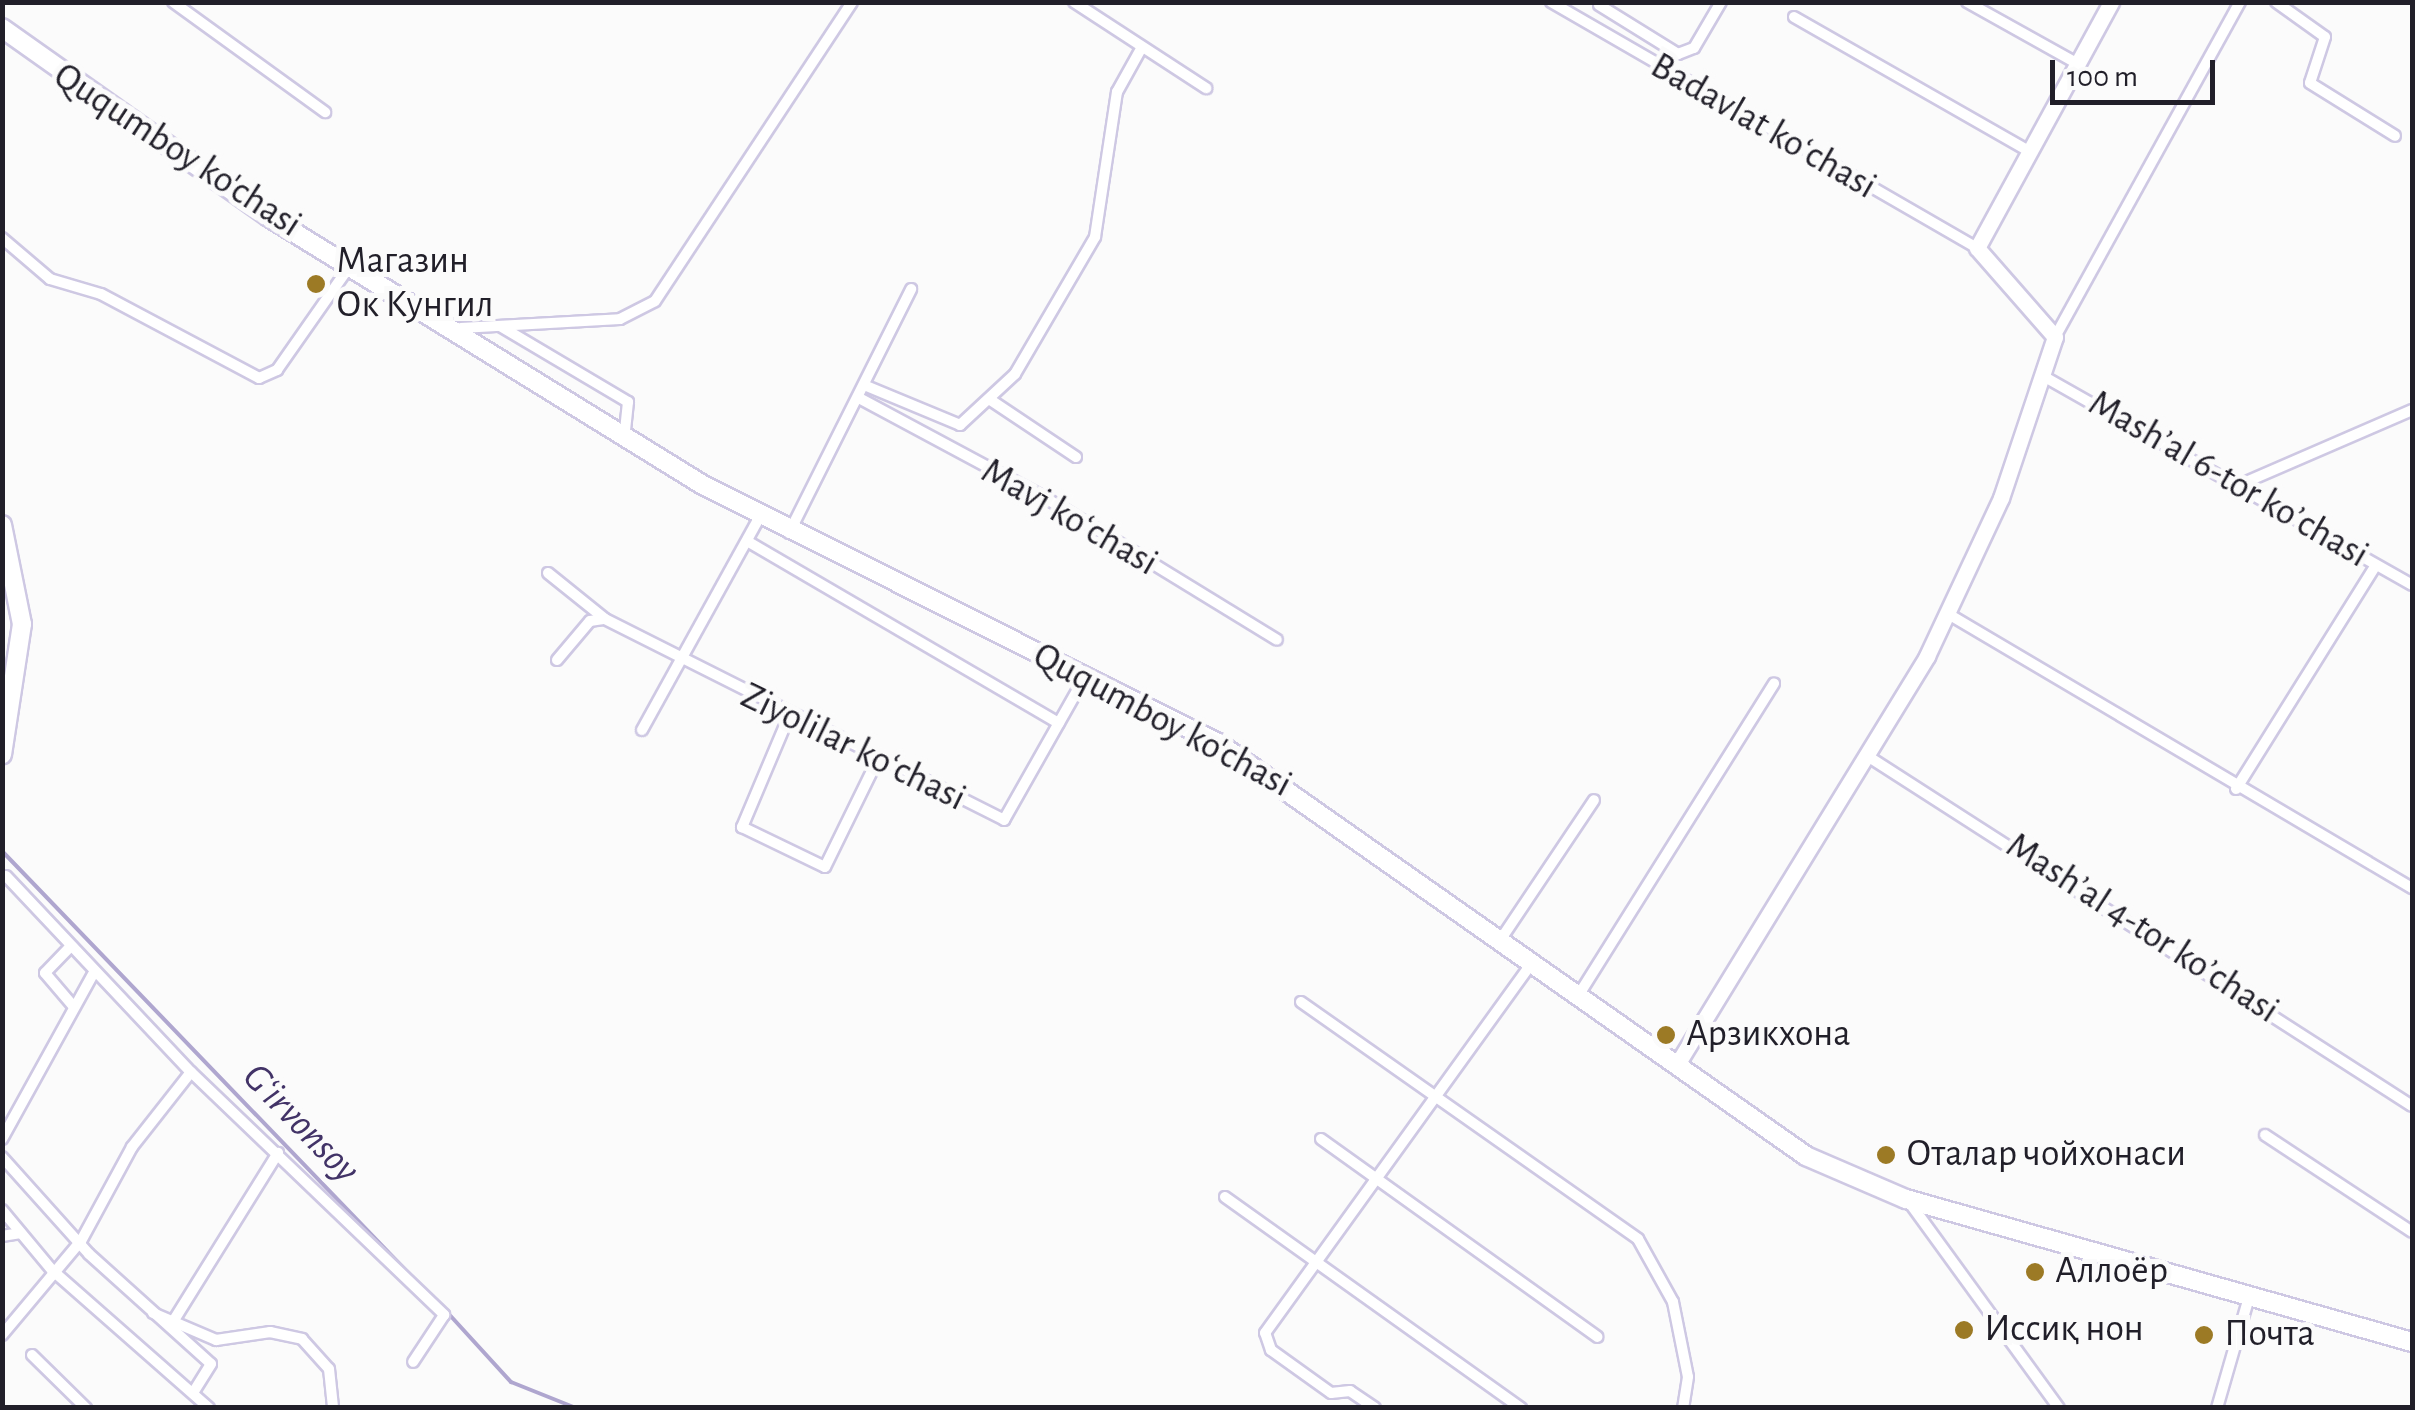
<!DOCTYPE html>
<html>
<head>
<meta charset="utf-8">
<style>
  body { margin:0 }
  #map { position:relative; width:2415px; height:1410px; overflow:hidden; background:#fbfbfb; font-family:"Alegreya Sans",sans-serif }
  div>[style] { position:absolute }
  .stream>* { height:4px; margin:-2px; padding:0 2px; transform-origin:2px; border-radius:2px; background:#afa6cf }
  .roads { filter:drop-shadow(2px 0 #cec8e3) drop-shadow(-2px 0 #cec8e3) drop-shadow(0 2px #cec8e3) drop-shadow(0 -2px #cec8e3) }
  .street>* { height:10px; margin:-5px; padding:0 5px; transform-origin:5px; border-radius:5px; background:#fff }
  .secondary>* { height:15px; margin:-7.5px; padding:0 7.5px; transform-origin:7.5px; border-radius:7.5px; background:#fff }
  .primary>* { height:18px; margin:-9px; padding:0 9px; transform-origin:9px; border-radius:9px; background:#fff }
  .dots>* { width:28px; height:28px; translate:-50% -50%; box-sizing:border-box; border:5px solid #fbfbfb; border-radius:50% }
  span { translate:-50% -50%; white-space:nowrap; text-align:center; line-height:1.15; -webkit-text-stroke:10px #fbfbfb; paint-order:stroke }
  .street-label { font-size:38px; color:#211f29 }
  .poi-label { font-size:38px; color:#211f29 }
  .left { translate:0 -50%; text-align:left }
  .water-label { font-size:40px; color:#423367; font-style:italic }
  .frame { position:absolute; inset:0; border:5px solid #211f29; pointer-events:none }
  .scale { position:absolute; left:2050px; top:60px; width:165px; height:45px; box-sizing:border-box; border:5px solid #211f29; border-top:0; padding-left:12px; font-size:30px; line-height:35px; white-space:nowrap; color:#211f29; -webkit-text-stroke:8px #fbfbfb; paint-order:stroke }
</style>
</head>
<body>
<div id="map">
  <div class="stream">
    <i style="left:2px;top:851px;width:601px;rotate:46.08deg"></i>
    <i style="left:447px;top:1312px;width:95px;rotate:47.6deg"></i>
    <i style="left:511px;top:1382px;width:70px;rotate:21.8deg"></i>
  </div>
  <div class="roads">
    <div class="street">
      <i style="left:173px;top:2px;width:188px;rotate:35.9deg"></i>
      <i style="left:1074px;top:2px;width:158px;rotate:33.1deg"></i>
      <i style="left:1551px;top:2px;width:492px;rotate:30deg"></i>
      <i style="left:1967px;top:2px;width:125px;rotate:29.2deg"></i>
      <i style="left:2276px;top:2px;width:60px;rotate:35.5deg"></i>
      <i style="left:2325px;top:37px;width:48px;rotate:108.1deg"></i>
      <i style="left:2310px;top:83px;width:100px;rotate:31.9deg"></i>
      <i style="left:1599px;top:5px;width:93px;rotate:31.8deg"></i>
      <i style="left:1678px;top:54px;width:17px;rotate:-21deg"></i>
      <i style="left:1694px;top:48px;width:53px;rotate:-59.6deg"></i>
      <i style="left:1794px;top:17px;width:268px;rotate:29.7deg"></i>
      <i style="left:2px;top:238px;width:63px;rotate:40.5deg"></i>
      <i style="left:50px;top:279px;width:53px;rotate:16.4deg"></i>
      <i style="left:101px;top:294px;width:179px;rotate:28deg"></i>
      <i style="left:259px;top:378px;width:20px;rotate:-24deg"></i>
      <i style="left:277px;top:370px;width:131px;rotate:-55deg"></i>
      <i style="left:500px;top:326px;width:149px;rotate:30.7deg"></i>
      <i style="left:628px;top:402px;width:31px;rotate:96deg"></i>
      <i style="left:461px;top:328px;width:159px;rotate:-3.2deg"></i>
      <i style="left:620px;top:319px;width:39px;rotate:-27deg"></i>
      <i style="left:655px;top:301px;width:358px;rotate:-56.6deg"></i>
      <i style="left:2055px;top:337px;width:383px;rotate:-61.1deg"></i>
      <i style="left:2043px;top:376px;width:424px;rotate:29.5deg"></i>
      <i style="left:864px;top:385px;width:104px;rotate:22.6deg"></i>
      <i style="left:960px;top:425px;width:75px;rotate:-42.8deg"></i>
      <i style="left:1015px;top:374px;width:159px;rotate:-59.7deg"></i>
      <i style="left:1095px;top:237px;width:147px;rotate:-81.4deg"></i>
      <i style="left:1117px;top:92px;width:51px;rotate:-60.9deg"></i>
      <i style="left:859px;top:398px;width:210px;rotate:28.2deg"></i>
      <i style="left:1044px;top:497px;width:273px;rotate:31.5deg"></i>
      <i style="left:992px;top:401px;width:101px;rotate:33.7deg"></i>
      <i style="left:2239px;top:485px;width:189px;rotate:-23.4deg"></i>
      <i style="left:789px;top:533px;width:273px;rotate:-63.4deg"></i>
      <i style="left:747px;top:541px;width:361px;rotate:30.3deg"></i>
      <i style="left:548px;top:573px;width:72px;rotate:38.8deg"></i>
      <i style="left:1950px;top:615px;width:537px;rotate:30.58deg"></i>
      <i style="left:557px;top:660px;width:51px;rotate:-49.8deg"></i>
      <i style="left:590px;top:621px;width:15px;rotate:-8deg"></i>
      <i style="left:605px;top:619px;width:447px;rotate:26.7deg"></i>
      <i style="left:1004px;top:820px;width:164px;rotate:-60.5deg"></i>
      <i style="left:789px;top:716px;width:121px;rotate:112.9deg"></i>
      <i style="left:742px;top:827px;width:92px;rotate:25.7deg"></i>
      <i style="left:825px;top:867px;width:118px;rotate:-63.9deg"></i>
      <i style="left:642px;top:730px;width:242px;rotate:-61.1deg"></i>
      <i style="left:1869px;top:757px;width:645px;rotate:32.73deg"></i>
      <i style="left:2236px;top:789px;width:264px;rotate:-58deg"></i>
      <i style="left:6px;top:876px;width:270px;rotate:46.7deg"></i>
      <i style="left:191px;top:1072px;width:351px;rotate:43.8deg"></i>
      <i style="left:444px;top:1315px;width:56px;rotate:123.4deg"></i>
      <i style="left:1501px;top:939px;width:167px;rotate:-56.2deg"></i>
      <i style="left:70px;top:947px;width:36px;rotate:134deg"></i>
      <i style="left:45px;top:973px;width:45px;rotate:49.5deg"></i>
      <i style="left:1578px;top:996px;width:369px;rotate:-57.9deg"></i>
      <i style="left:1301px;top:1002px;width:412px;rotate:35.1deg"></i>
      <i style="left:1638px;top:1239px;width:72px;rotate:60.9deg"></i>
      <i style="left:1673px;top:1302px;width:76px;rotate:78.7deg"></i>
      <i style="left:1688px;top:1377px;width:31px;rotate:99deg"></i>
      <i style="left:2265px;top:1135px;width:176px;rotate:33.4deg"></i>
      <i style="left:2px;top:1139px;width:188px;rotate:-61.1deg"></i>
      <i style="left:1321px;top:1139px;width:340px;rotate:35.6deg"></i>
      <i style="left:2px;top:1157px;width:130px;rotate:48.1deg"></i>
      <i style="left:89px;top:1254px;width:164px;rotate:42deg"></i>
      <i style="left:211px;top:1364px;width:34px;rotate:122deg"></i>
      <i style="left:1225px;top:1197px;width:364px;rotate:35.5deg"></i>
      <i style="left:1907px;top:1199px;width:258px;rotate:54deg"></i>
      <i style="left:2px;top:1210px;width:78px;rotate:50.2deg"></i>
      <i style="left:52px;top:1270px;width:209px;rotate:41.3deg"></i>
      <i style="left:2px;top:1236px;width:19px;rotate:-9deg"></i>
      <i style="left:153px;top:1313px;width:69px;rotate:23.2deg"></i>
      <i style="left:216px;top:1340px;width:55px;rotate:-8.4deg"></i>
      <i style="left:270px;top:1332px;width:33px;rotate:12deg"></i>
      <i style="left:302px;top:1339px;width:40px;rotate:48deg"></i>
      <i style="left:329px;top:1369px;width:39px;rotate:84deg"></i>
      <i style="left:174px;top:1320px;width:197px;rotate:-58.1deg"></i>
      <i style="left:2px;top:1335px;width:123px;rotate:-50deg"></i>
      <i style="left:81px;top:1241px;width:107px;rotate:-61.5deg"></i>
      <i style="left:132px;top:1147px;width:95px;rotate:-51.8deg"></i>
      <i style="left:32px;top:1355px;width:76px;rotate:44.5deg"></i>
      <i style="left:1375px;top:1408px;width:30px;rotate:-146deg"></i>
      <i style="left:1350px;top:1391px;width:19px;rotate:174deg"></i>
      <i style="left:1331px;top:1393px;width:74px;rotate:-144.4deg"></i>
      <i style="left:1271px;top:1350px;width:18px;rotate:-109deg"></i>
      <i style="left:1265px;top:1333px;width:456px;rotate:-54.2deg"></i>
      <i style="left:2217px;top:1408px;width:116px;rotate:-73.9deg"></i>
    </div>
    <div class="secondary">
      <i style="left:1676px;top:1066px;width:481px;rotate:-58.5deg"></i>
      <i style="left:1927px;top:656px;width:174px;rotate:-64.9deg"></i>
      <i style="left:2001px;top:498px;width:170px;rotate:-71.5deg"></i>
      <i style="left:2055px;top:337px;width:118px;rotate:-131.2deg"></i>
      <i style="left:1977px;top:248px;width:280px;rotate:-61.4deg"></i>
    </div>
    <div class="primary">
      <i style="left:2px;top:28px;width:327px;rotate:35.3deg"></i>
      <i style="left:269px;top:217px;width:510px;rotate:31.7deg"></i>
      <i style="left:703px;top:485px;width:576px;rotate:26.61deg"></i>
      <i style="left:1218px;top:743px;width:719px;rotate:35.08deg"></i>
      <i style="left:1806px;top:1156px;width:109px;rotate:23.3deg"></i>
      <i style="left:1906px;top:1199px;width:526px;rotate:15.78deg"></i>
      <i style="left:2px;top:525px;width:101px;rotate:78.6deg"></i>
      <i style="left:22px;top:624px;width:132px;rotate:98.7deg"></i>
    </div>
  </div>
  <div class="dots">
    <i style="left:316px;top:284px;background:#9c7a25"></i>
    <i style="left:1666px;top:1035px;background:#9c7a25"></i>
    <i style="left:1886px;top:1155px;background:#9c7a25"></i>
    <i style="left:2035px;top:1272px;background:#9c7a25"></i>
    <i style="left:1964px;top:1330px;background:#9c7a25"></i>
    <i style="left:2204px;top:1335px;background:#9c7a25"></i>
  </div>
  <div class="street-label">
    <span style="left:1763px;top:127px;rotate:30deg">Badavlat koʻchasi</span>
    <span style="left:177px;top:151px;rotate:33deg">Ququmboy ko'chasi</span>
    <span style="left:2228px;top:480px;rotate:30deg">Mashʼal 6-tor koʼchasi</span>
    <span style="left:1069px;top:518px;rotate:30deg">Mavj koʻchasi</span>
    <span style="left:1162px;top:721px;rotate:28deg">Ququmboy ko'chasi</span>
    <span style="left:853px;top:748px;rotate:26deg">Ziyolilar koʻchasi</span>
    <span style="left:2142px;top:929px;rotate:33deg">Mashʼal 4-tor koʼchasi</span>
  </div>
  <div class="poi-label">
    <span class="left" style="left:336px;top:284px">Магазин<br>Ок Кунгил</span>
    <span class="left" style="left:1686px;top:1035px">Арзикхона</span>
    <span class="left" style="left:1906px;top:1155px">Оталар чойхонаси</span>
    <span class="left" style="left:2055px;top:1272px">Аллоёр</span>
    <span class="left" style="left:1984px;top:1330px">Иссиқ нон</span>
    <span class="left" style="left:2224px;top:1335px">Почта</span>
  </div>
  <div class="water-label">
    <span style="left:301px;top:1123px;rotate:46deg">G‘irvonsoy</span>
  </div>
  <div class="frame"></div>
  <div class="scale">100 m</div>
</div>
</body>
</html>
